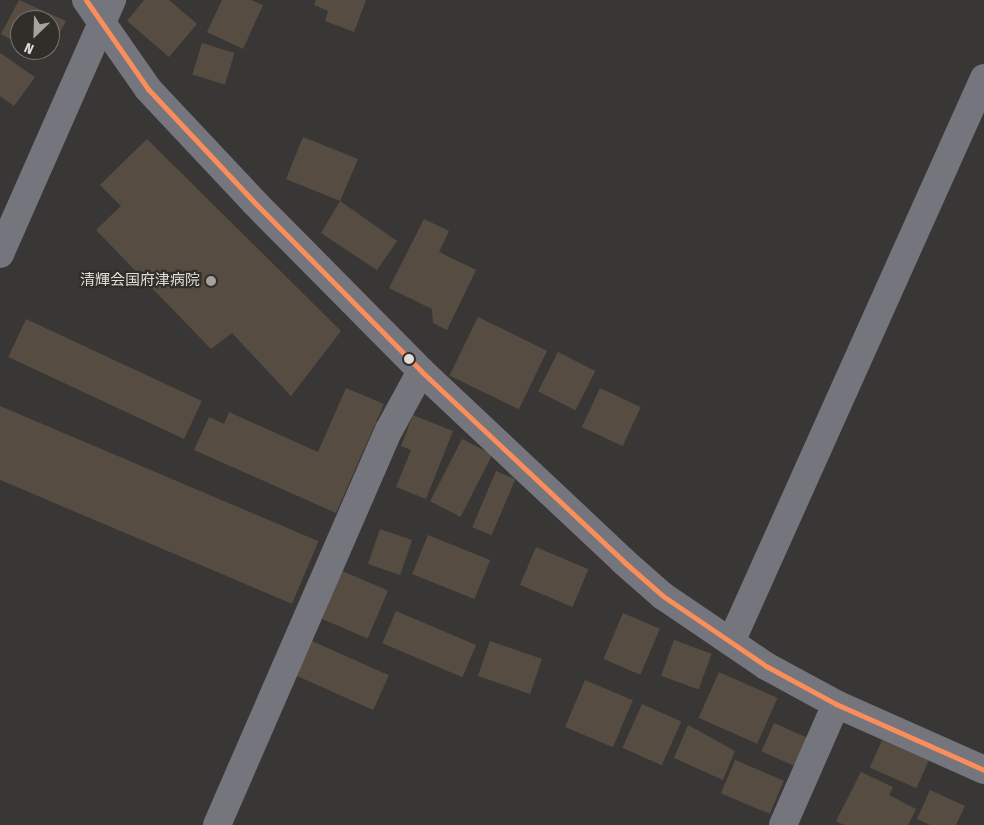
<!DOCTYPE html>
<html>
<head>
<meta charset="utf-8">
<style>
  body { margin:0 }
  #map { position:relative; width:984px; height:825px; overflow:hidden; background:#393735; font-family:"Fira Sans Condensed","Noto Sans JP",sans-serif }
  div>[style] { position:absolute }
  .building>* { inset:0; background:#574c41; transform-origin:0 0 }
  .minor>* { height:28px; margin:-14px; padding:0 14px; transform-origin:14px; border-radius:14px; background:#74757d }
  .bus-1>* { height:5px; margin:-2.5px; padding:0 2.5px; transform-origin:2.5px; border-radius:2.5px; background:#fa8e5a }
  .dots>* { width:14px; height:14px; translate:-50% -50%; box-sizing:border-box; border:2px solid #312d29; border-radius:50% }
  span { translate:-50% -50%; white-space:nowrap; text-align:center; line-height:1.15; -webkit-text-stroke:4.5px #312d29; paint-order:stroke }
  .poi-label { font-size:15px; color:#dfdcda }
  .right { translate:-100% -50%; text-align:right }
  .north { position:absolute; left:10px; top:10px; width:50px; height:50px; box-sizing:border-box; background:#312d29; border:1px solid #777370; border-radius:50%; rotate:204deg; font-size:14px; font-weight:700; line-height:20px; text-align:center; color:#dfdcda }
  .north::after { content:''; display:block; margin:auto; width:18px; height:22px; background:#a5a2a0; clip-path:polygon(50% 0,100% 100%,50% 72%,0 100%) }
</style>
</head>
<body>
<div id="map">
  <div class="building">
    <i style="clip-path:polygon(19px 0,66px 21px,46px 58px,31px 50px,50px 50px,50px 20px,20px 20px,20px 44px,1px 34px)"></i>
    <i style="clip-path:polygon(144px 0,169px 0,197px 24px,169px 57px,127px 21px)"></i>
    <i style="clip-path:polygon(222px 0,251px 0,263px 5px,243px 49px,207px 32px)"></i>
    <i style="clip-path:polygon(316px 0,366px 0,354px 32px,325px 21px,328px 11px,314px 5px)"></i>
    <i style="left:202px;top:43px;width:34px;height:33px;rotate:17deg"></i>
    <i style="clip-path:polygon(0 53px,35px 77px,14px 106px,0 96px)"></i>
    <i style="clip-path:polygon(303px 137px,358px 159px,340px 201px,397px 241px,377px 270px,321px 233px,340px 201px,286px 179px)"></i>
    <i style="clip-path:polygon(147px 139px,341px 331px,291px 396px,232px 333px,211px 349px,96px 230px,121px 206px,100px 185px)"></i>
    <i style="clip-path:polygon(424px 219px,449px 231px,439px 252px,476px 270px,447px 330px,433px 323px,432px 309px,389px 288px)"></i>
    <i style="left:478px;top:317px;width:77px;height:65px;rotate:26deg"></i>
    <i style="left:26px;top:319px;width:194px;height:42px;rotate:25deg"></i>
    <i style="left:558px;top:352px;width:42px;height:44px;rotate:27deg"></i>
    <i style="clip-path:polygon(346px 388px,384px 404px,336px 513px,194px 450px,209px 417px,224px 424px,229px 412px,318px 452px)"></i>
    <i style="left:600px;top:388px;width:45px;height:43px;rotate:25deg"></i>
    <i style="left:0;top:406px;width:346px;height:68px;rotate:23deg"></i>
    <i style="clip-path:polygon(413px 415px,453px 431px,426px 499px,396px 487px,411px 450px,401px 446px)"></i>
    <i style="left:462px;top:439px;width:34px;height:70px;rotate:27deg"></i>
    <i style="left:496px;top:471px;width:21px;height:61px;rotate:23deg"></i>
    <i style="left:380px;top:529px;width:34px;height:37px;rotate:19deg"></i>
    <i style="left:428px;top:535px;width:67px;height:42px;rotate:22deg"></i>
    <i style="left:536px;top:547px;width:57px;height:41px;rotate:23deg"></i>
    <i style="left:342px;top:571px;width:50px;height:52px;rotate:23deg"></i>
    <i style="left:396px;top:611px;width:87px;height:35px;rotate:23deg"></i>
    <i style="left:623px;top:613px;width:40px;height:50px;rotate:23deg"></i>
    <i style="left:674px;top:640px;width:40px;height:38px;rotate:20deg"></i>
    <i style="left:312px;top:641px;width:84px;height:38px;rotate:24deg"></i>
    <i style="left:490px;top:641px;width:55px;height:37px;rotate:19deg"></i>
    <i style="left:719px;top:672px;width:64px;height:50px;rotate:24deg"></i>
    <i style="left:585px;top:680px;width:52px;height:51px;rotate:23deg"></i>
    <i style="left:642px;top:704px;width:43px;height:48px;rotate:24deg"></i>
    <i style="left:774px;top:723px;width:37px;height:31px;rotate:24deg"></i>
    <i style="clip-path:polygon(688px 725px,735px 751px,723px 780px,674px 758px)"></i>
    <i style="left:882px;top:740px;width:51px;height:30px;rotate:24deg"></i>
    <i style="left:735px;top:760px;width:53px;height:36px;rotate:23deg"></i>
    <i style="clip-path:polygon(861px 772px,893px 787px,889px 795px,916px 809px,908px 825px,844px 825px,836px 821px)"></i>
    <i style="clip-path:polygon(930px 790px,965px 806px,956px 825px,930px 825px,917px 819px)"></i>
  </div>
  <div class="minor">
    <i style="left:86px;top:0;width:108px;rotate:55.1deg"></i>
    <i style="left:148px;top:89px;width:156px;rotate:46.8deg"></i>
    <i style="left:255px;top:203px;width:236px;rotate:45.3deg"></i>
    <i style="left:421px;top:371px;width:277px;rotate:43.2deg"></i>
    <i style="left:623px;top:561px;width:53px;rotate:41.2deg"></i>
    <i style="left:663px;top:596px;width:125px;rotate:34.2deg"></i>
    <i style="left:766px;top:666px;width:80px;rotate:28.5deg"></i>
    <i style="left:836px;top:704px;width:162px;rotate:24deg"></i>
    <i style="left:0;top:254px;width:278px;rotate:-66.2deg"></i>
    <i style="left:731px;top:642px;width:618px;rotate:-65.84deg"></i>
    <i style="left:217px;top:825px;width:431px;rotate:-66.5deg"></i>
    <i style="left:389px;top:430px;width:67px;rotate:-61.5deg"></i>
    <i style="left:783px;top:825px;width:132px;rotate:-66.3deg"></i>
  </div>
  <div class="bus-1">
    <i style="left:86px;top:0;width:108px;rotate:55.1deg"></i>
    <i style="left:148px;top:89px;width:156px;rotate:46.8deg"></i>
    <i style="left:255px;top:203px;width:236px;rotate:45.3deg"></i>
    <i style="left:421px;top:371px;width:277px;rotate:43.2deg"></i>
    <i style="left:623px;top:561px;width:53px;rotate:41.2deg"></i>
    <i style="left:663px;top:596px;width:125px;rotate:34.2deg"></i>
    <i style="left:766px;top:666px;width:80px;rotate:28.5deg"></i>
    <i style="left:836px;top:704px;width:162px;rotate:24deg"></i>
  </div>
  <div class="dots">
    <i style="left:211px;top:281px;background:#a5a2a0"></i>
    <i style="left:409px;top:359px;background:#dfdcda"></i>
  </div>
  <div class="poi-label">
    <span class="right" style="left:200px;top:281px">清輝会国府津病院</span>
  </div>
  <div class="north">N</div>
</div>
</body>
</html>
